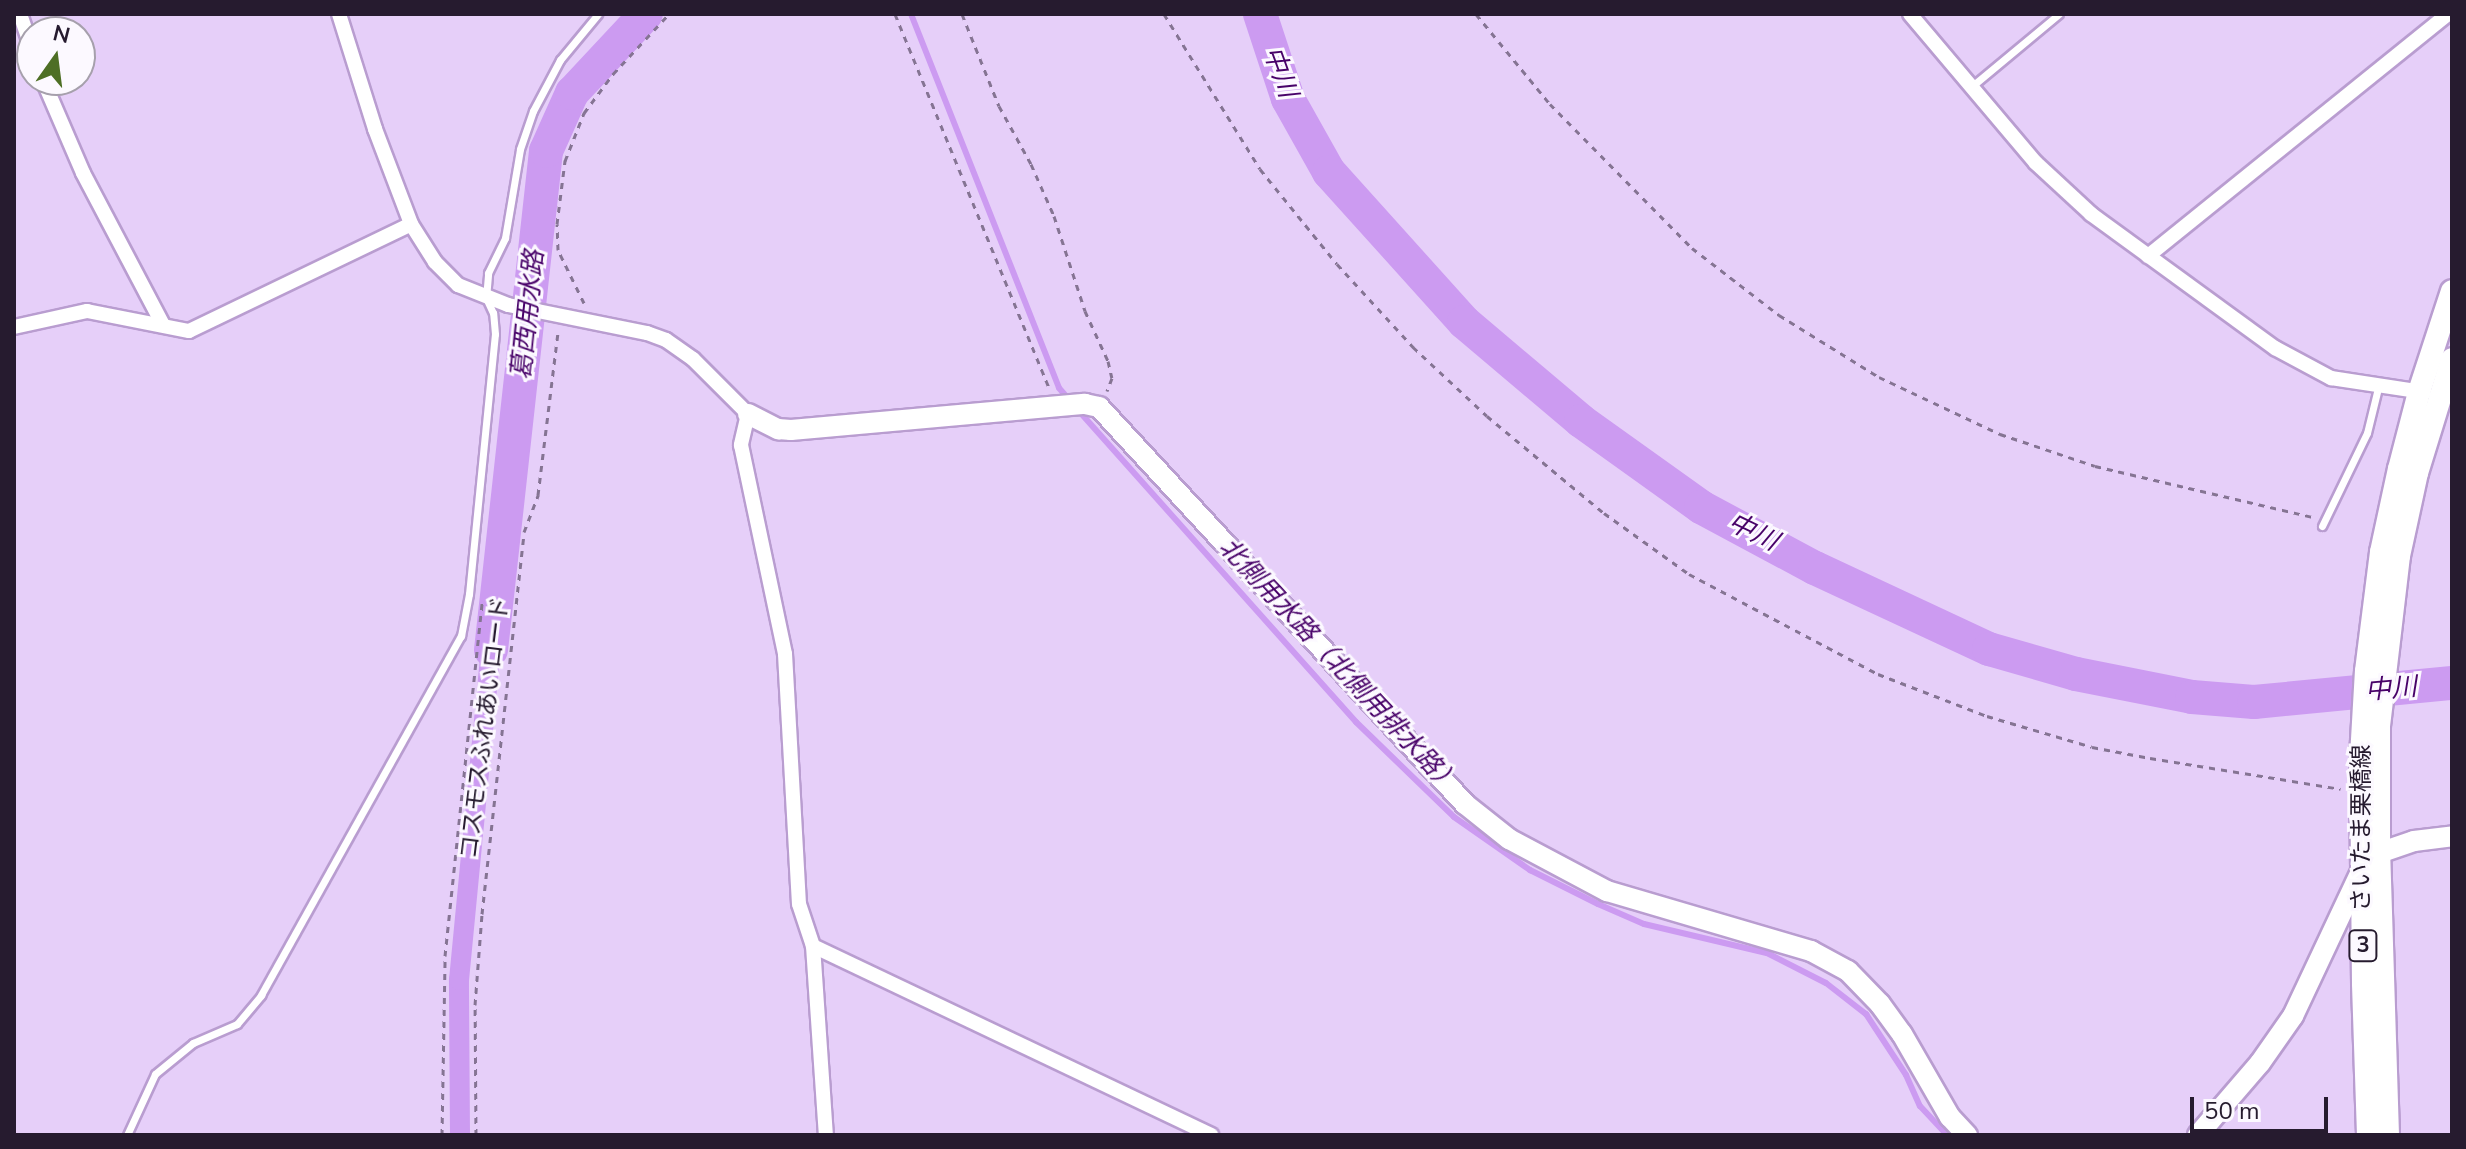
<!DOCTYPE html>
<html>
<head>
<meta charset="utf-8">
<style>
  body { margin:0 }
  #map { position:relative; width:2466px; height:1149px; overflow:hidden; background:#e6cff9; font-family:"Nunito Sans","Noto Sans JP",sans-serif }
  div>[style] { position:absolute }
  .stream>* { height:6px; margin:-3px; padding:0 3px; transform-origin:3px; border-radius:3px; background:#cc9bf1 }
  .canal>* { height:20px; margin:-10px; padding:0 10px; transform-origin:10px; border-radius:10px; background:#cc9bf1 }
  .river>* { height:34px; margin:-17px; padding:0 17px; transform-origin:17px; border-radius:17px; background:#cc9bf1 }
  .path>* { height:3px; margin-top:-1.5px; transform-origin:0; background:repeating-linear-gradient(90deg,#857493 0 6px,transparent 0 12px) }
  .roads { filter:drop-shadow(2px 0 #b99dd0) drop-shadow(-2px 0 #b99dd0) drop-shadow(0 2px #b99dd0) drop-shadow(0 -2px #b99dd0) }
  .lane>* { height:7px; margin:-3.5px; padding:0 3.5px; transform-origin:3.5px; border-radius:3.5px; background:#fff }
  .street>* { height:14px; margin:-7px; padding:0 7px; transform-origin:7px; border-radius:7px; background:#fff }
  .secondary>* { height:20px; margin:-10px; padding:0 10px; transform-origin:10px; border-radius:10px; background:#fff }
  .primary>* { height:22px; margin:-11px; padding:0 11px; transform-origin:11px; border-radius:11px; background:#fff }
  span { translate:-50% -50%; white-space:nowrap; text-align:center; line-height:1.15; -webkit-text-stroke:6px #fcf9ff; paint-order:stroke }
  .shield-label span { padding:2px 6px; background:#fcf9ff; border:2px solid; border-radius:6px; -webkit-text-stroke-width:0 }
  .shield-label { font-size:22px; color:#261b2f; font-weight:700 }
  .street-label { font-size:24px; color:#261b2f }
  .water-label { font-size:26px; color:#480269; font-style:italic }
  .frame { position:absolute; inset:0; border:16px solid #261b2f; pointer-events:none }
  .north { position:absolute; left:16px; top:16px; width:80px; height:80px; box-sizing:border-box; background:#fcf9ff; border:2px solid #a6a0ac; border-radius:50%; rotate:14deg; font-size:22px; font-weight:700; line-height:32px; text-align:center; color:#261b2f }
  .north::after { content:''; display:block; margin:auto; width:28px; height:36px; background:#4e6f25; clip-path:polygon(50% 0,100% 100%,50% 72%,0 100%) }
  .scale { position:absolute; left:2190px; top:1097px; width:138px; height:36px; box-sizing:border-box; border:4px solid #261b2f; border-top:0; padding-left:10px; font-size:24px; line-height:28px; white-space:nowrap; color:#261b2f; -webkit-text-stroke:6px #fcf9ff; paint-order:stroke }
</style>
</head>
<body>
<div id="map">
  <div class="stream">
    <i style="left:911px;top:14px;width:402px;rotate:68.4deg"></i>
    <i style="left:1059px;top:388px;width:18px;rotate:49deg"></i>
    <i style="left:1078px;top:410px;width:418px;rotate:48.3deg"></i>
    <i style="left:1356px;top:722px;width:136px;rotate:44.1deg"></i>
    <i style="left:1454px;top:817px;width:93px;rotate:34.9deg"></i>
    <i style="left:1530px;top:870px;width:76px;rotate:26.6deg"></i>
    <i style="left:1598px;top:904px;width:50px;rotate:23.5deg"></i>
    <i style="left:1644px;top:924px;width:126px;rotate:13.3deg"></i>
    <i style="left:1767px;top:953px;width:66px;rotate:27deg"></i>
    <i style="left:1826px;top:983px;width:51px;rotate:37.8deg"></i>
    <i style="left:1866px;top:1014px;width:73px;rotate:56.7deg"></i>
    <i style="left:1906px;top:1075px;width:34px;rotate:66deg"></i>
    <i style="left:1920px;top:1106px;width:40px;rotate:47deg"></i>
  </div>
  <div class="canal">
    <i style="left:460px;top:1135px;width:155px;rotate:-90.4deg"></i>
    <i style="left:459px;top:980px;width:332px;rotate:-84.5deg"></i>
  </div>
  <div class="river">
    <i style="left:1260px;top:14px;width:89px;rotate:71.8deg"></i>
    <i style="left:1288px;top:99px;width:84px;rotate:60.7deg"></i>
    <i style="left:1329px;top:172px;width:202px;rotate:48deg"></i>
    <i style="left:1464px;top:322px;width:153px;rotate:40.2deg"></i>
    <i style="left:1581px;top:421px;width:148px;rotate:35.6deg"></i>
    <i style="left:1701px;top:507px;width:129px;rotate:28.2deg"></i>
    <i style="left:1815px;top:568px;width:192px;rotate:25deg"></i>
    <i style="left:1989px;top:649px;width:91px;rotate:16deg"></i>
    <i style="left:2076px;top:674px;width:118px;rotate:11.2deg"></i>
    <i style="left:2192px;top:697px;width:62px;rotate:4.6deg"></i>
    <i style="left:2254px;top:702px;width:199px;rotate:-5.5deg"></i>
    <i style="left:491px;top:650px;width:502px;rotate:-83.71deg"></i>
    <i style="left:546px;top:151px;width:64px;rotate:-65.9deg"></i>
    <i style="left:572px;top:93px;width:108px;rotate:-46.9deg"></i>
  </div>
  <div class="path">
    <i style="left:895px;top:14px;width:404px;rotate:67.6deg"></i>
    <i style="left:962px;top:14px;width:99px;rotate:68.1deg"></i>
    <i style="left:999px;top:106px;width:66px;rotate:61.1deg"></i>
    <i style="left:1031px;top:164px;width:57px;rotate:66.1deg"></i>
    <i style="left:1054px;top:216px;width:100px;rotate:71.9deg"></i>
    <i style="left:1085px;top:311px;width:55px;rotate:65.3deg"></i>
    <i style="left:1108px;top:361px;width:17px;rotate:77deg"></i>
    <i style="left:1112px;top:378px;width:14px;rotate:111deg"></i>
    <i style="left:1164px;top:14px;width:182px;rotate:58.2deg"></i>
    <i style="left:1260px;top:169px;width:122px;rotate:51deg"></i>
    <i style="left:1337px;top:264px;width:113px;rotate:47.5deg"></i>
    <i style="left:1413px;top:347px;width:101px;rotate:43deg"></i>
    <i style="left:1487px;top:416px;width:152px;rotate:39.7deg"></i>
    <i style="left:1604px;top:513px;width:105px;rotate:35.7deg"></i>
    <i style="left:1689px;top:574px;width:214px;rotate:27.9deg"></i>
    <i style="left:1878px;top:674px;width:117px;rotate:21.1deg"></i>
    <i style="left:1987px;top:716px;width:109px;rotate:16.4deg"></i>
    <i style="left:2092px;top:747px;width:59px;rotate:10.7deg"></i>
    <i style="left:2150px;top:758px;width:193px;rotate:9.2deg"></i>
    <i style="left:1476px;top:14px;width:117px;rotate:50.6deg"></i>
    <i style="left:1550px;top:104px;width:202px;rotate:45.4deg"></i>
    <i style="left:1692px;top:248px;width:110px;rotate:37.6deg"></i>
    <i style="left:1779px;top:315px;width:118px;rotate:31.8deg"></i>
    <i style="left:1879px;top:377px;width:134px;rotate:25.2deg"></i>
    <i style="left:2000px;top:434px;width:100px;rotate:18.6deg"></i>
    <i style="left:2095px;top:466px;width:224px;rotate:13.2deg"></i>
    <i style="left:584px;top:303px;width:59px;rotate:-116.1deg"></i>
    <i style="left:558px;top:250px;width:26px;rotate:-92deg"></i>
    <i style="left:557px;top:224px;width:64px;rotate:-82.8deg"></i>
    <i style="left:565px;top:161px;width:52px;rotate:-68.4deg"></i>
    <i style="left:584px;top:113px;width:49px;rotate:-53.4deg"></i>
    <i style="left:613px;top:74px;width:82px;rotate:-47deg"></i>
    <i style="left:442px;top:1135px;width:179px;rotate:-89deg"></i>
    <i style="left:445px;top:956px;width:356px;rotate:-84deg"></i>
    <i style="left:476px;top:1135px;width:130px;rotate:-90.4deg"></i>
    <i style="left:475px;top:1005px;width:91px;rotate:-85.6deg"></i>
    <i style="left:482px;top:914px;width:384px;rotate:-83.7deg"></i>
    <i style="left:524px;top:532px;width:40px;rotate:-69deg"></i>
    <i style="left:538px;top:495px;width:163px;rotate:-83deg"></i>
  </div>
  <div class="roads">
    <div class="lane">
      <i style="left:1971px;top:87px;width:114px;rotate:-39.7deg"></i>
      <i style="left:2322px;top:526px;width:103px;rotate:-64.2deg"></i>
      <i style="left:2367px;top:433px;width:46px;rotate:-76.3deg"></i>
      <i style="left:127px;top:1135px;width:67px;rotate:-65.3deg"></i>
      <i style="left:155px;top:1074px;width:49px;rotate:-39.2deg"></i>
      <i style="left:193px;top:1043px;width:48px;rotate:-23.4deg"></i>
      <i style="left:237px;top:1024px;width:38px;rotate:-50deg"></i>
      <i style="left:261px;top:995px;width:411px;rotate:-60.9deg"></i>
      <i style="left:461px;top:636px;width:43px;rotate:-79.2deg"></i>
      <i style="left:469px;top:594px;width:261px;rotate:-84.3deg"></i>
      <i style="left:495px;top:334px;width:21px;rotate:-95deg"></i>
      <i style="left:493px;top:313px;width:17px;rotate:-115deg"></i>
      <i style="left:486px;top:298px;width:25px;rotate:-85deg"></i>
      <i style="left:488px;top:273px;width:39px;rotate:-64deg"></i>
      <i style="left:505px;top:238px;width:90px;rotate:-80.4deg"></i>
      <i style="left:520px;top:149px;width:40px;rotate:-71.1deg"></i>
      <i style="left:533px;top:111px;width:58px;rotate:-62.1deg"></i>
      <i style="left:560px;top:60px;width:60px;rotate:-50.4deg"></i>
    </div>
    <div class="street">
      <i style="left:20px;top:14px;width:36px;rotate:71deg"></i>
      <i style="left:339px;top:14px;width:121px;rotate:72.6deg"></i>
      <i style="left:375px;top:129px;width:102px;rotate:69.2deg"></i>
      <i style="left:411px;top:224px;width:45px;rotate:57.7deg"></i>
      <i style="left:435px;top:262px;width:33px;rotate:45deg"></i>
      <i style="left:458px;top:285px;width:54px;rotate:21.8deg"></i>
      <i style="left:508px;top:305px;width:142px;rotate:11.4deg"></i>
      <i style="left:647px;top:333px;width:20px;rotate:20deg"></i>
      <i style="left:666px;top:340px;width:33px;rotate:35deg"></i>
      <i style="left:693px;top:359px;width:78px;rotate:45deg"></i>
      <i style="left:748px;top:414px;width:32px;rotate:103deg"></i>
      <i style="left:741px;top:445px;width:214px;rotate:78.1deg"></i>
      <i style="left:785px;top:654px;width:250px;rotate:86.8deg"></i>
      <i style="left:799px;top:904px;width:44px;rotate:71.6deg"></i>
      <i style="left:813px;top:946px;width:189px;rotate:86.1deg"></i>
      <i style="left:1910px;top:14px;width:195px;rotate:49.8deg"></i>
      <i style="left:2036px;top:163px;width:75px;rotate:42.8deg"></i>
      <i style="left:2091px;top:214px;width:228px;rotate:36.1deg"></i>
      <i style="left:2275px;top:348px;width:64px;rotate:28.2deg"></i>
      <i style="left:2331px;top:378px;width:94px;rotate:8.6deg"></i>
      <i style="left:43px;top:80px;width:101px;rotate:66.7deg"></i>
      <i style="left:83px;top:173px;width:172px;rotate:62.2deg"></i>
      <i style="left:2148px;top:256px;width:385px;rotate:-38.9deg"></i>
      <i style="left:14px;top:327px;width:75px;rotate:-12.4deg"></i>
      <i style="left:87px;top:311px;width:104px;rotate:11.1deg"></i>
      <i style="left:189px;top:331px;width:246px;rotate:-25.7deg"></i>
      <i style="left:813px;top:946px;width:441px;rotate:25.4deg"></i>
    </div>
    <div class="secondary">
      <i style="left:748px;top:414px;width:34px;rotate:27deg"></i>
      <i style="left:778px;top:429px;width:13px;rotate:4deg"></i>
      <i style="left:791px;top:430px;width:295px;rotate:-5.1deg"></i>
      <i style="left:1085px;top:404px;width:14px;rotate:12deg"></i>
      <i style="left:1099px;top:407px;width:540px;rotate:47.33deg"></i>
      <i style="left:1465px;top:804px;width:56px;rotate:38.5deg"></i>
      <i style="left:1509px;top:839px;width:111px;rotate:28deg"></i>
      <i style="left:1607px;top:891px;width:213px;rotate:16.4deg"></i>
      <i style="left:1811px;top:951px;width:42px;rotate:28.4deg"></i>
      <i style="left:1848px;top:971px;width:46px;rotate:45.9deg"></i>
      <i style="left:1880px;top:1004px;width:37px;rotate:54deg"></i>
      <i style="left:1902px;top:1034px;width:96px;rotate:60deg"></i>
      <i style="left:1950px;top:1117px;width:25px;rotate:47deg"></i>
      <i style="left:2198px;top:1135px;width:95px;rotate:-49.3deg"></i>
      <i style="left:2260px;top:1063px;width:57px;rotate:-54.9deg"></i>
      <i style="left:2293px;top:1016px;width:165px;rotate:-64.8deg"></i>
      <i style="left:2363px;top:867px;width:21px;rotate:-41deg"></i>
      <i style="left:2379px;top:853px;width:37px;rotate:-19deg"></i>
      <i style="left:2414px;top:841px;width:38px;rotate:-7deg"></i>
    </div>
    <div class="primary">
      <i style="left:2368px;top:1135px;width:152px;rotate:-91.9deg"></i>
      <i style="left:2363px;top:983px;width:226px;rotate:-90.5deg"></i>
      <i style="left:2361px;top:757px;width:86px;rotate:-86.7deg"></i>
      <i style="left:2366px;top:671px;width:120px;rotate:-82.8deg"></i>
      <i style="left:2381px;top:552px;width:85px;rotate:-77.8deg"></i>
      <i style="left:2399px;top:469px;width:80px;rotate:-75.4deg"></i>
      <i style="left:2419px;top:392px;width:106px;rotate:-71.9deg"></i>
      <i style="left:2388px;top:1135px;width:282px;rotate:-91.8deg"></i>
      <i style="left:2379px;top:853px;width:127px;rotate:-90deg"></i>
      <i style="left:2379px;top:726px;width:171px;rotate:-83.3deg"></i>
      <i style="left:2399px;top:556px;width:85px;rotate:-77.8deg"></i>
      <i style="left:2417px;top:473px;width:119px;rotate:-72.9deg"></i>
    </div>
  </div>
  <div class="shield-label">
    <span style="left:2363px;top:946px">3</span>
  </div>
  <div class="street-label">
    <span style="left:485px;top:728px;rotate:-83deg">コスモスふれあいロード</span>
    <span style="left:2362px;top:828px;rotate:-90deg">さいたま栗橋線</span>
  </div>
  <div class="water-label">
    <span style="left:1280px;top:72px;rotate:70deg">中川</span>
    <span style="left:528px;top:315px;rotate:-84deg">葛西用水路</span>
    <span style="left:1753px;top:532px;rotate:26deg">中川</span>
    <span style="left:1339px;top:666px;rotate:47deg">北側用水路（北側用排水路）</span>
    <span style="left:2391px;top:689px;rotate:-5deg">中川</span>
  </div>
  <div class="frame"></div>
  <div class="north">N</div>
  <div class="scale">50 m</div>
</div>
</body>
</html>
